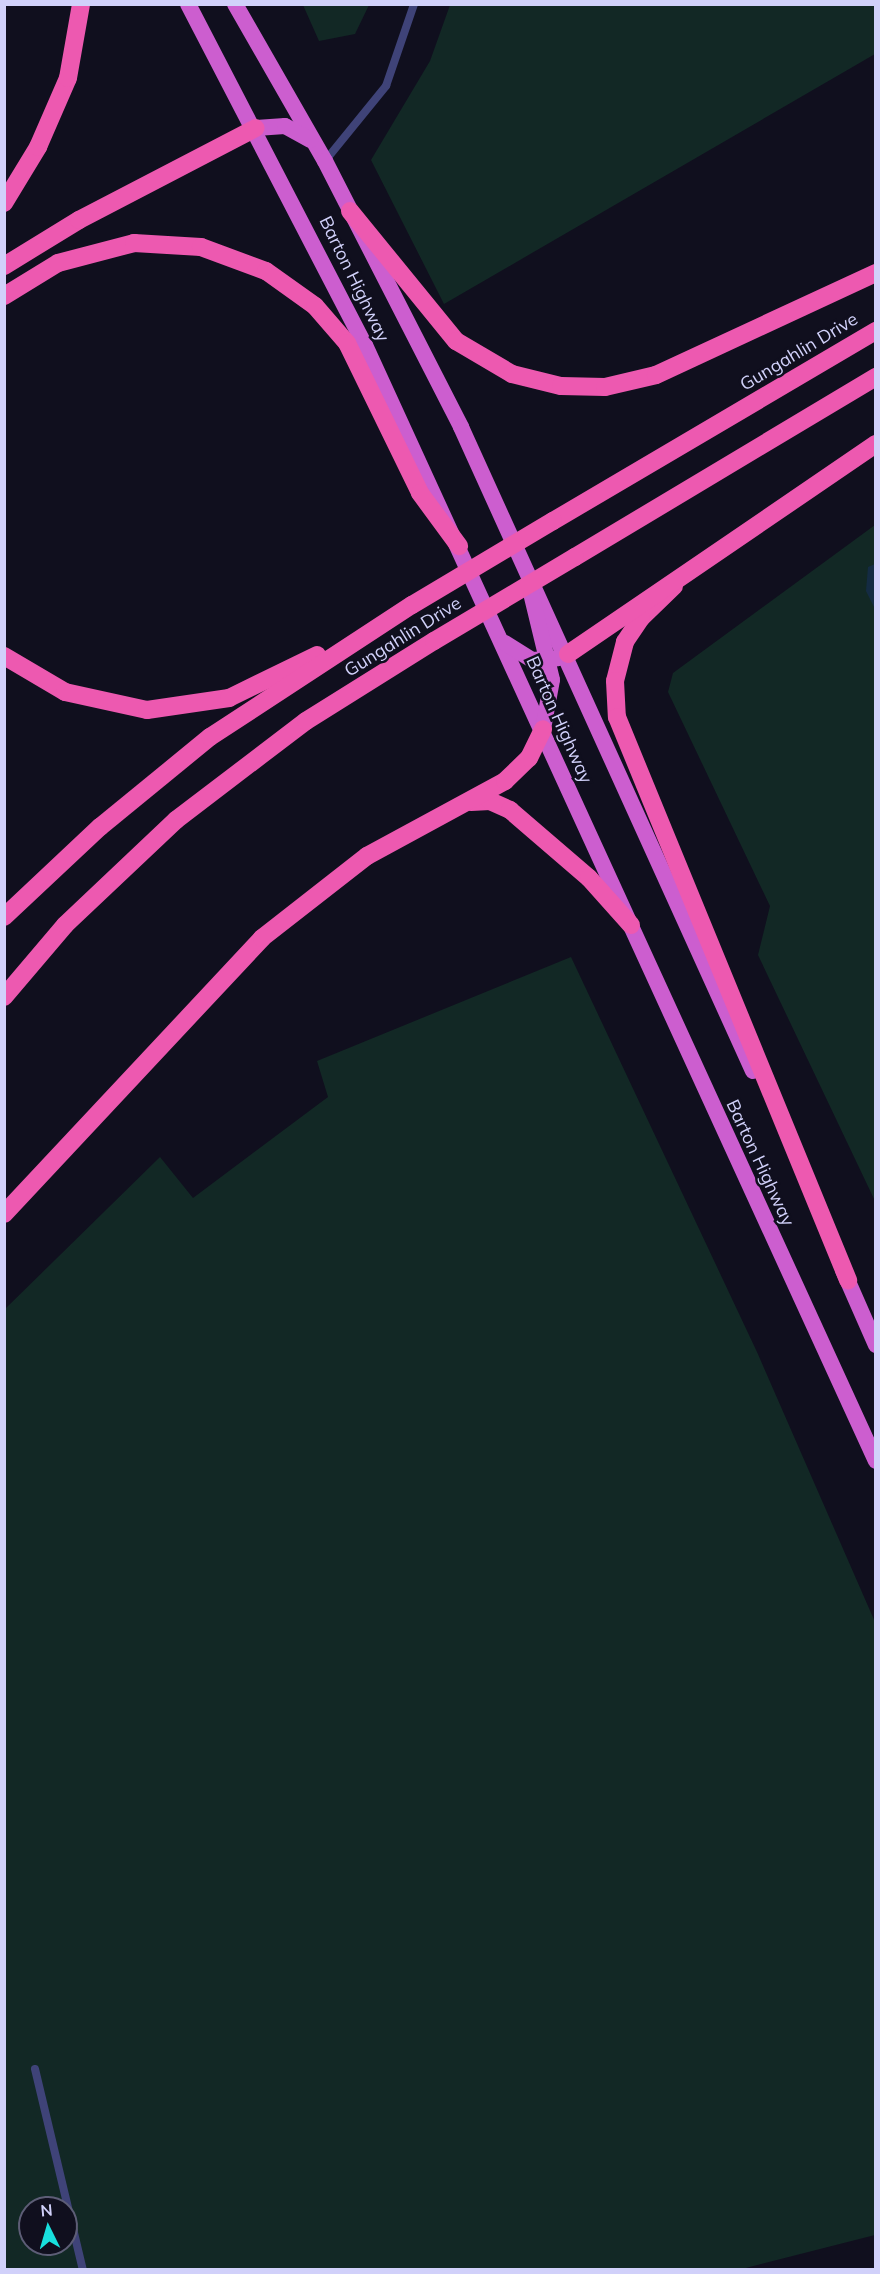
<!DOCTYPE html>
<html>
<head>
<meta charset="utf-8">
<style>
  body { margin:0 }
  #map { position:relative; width:880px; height:2274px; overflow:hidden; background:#100f1e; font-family:Mulish,sans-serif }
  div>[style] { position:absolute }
  .green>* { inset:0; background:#122825 }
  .water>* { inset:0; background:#142b43 }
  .service>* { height:8px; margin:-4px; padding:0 4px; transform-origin:4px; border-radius:4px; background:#3f4378 }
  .trunk>* { height:16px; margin:-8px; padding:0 8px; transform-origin:8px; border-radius:8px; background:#cc5ecf }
  .motorway>* { height:18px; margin:-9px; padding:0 9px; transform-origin:9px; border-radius:9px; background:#ed59b0 }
  .motorway-bridge>* { height:18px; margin:-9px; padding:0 9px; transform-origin:9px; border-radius:9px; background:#ed59b0 }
  span { translate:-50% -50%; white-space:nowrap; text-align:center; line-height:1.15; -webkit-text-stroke:5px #100f1e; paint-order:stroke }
  .street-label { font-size:18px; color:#d1d1fa }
  .frame { position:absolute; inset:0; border:6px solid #d1d1fa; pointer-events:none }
  .north { position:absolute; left:18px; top:2196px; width:60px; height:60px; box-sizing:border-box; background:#100f1e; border:2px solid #5d5d76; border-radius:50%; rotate:355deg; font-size:16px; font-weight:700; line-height:24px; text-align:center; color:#d1d1fa }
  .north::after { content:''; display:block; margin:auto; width:21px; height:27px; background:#18dfdd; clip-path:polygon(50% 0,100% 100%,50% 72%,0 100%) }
</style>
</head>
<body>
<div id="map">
  <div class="green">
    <i style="clip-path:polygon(303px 5px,369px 5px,355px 34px,319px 41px)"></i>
    <i style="clip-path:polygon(450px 5px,875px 5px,875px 54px,444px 304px,371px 160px,430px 61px)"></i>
    <i style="clip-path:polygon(875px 525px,875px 1201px,758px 955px,770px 906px,668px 692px,673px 673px)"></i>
    <i style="clip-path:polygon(evenodd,571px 957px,757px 1352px,875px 1622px,875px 2235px,738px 2270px,5px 2270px,5px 1309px,160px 1157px,193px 1198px,328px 1097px,317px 1061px,571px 957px,30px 2208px,66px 2208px,66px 2244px,30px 2244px,30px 2208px)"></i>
  </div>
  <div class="water">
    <i style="clip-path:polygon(875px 564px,875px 609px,866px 591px,868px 567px)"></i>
  </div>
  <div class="service">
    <i style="left:325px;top:161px;width:97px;rotate:-50.9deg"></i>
    <i style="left:386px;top:86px;width:87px;rotate:-71.1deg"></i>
    <i style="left:35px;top:2069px;width:207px;rotate:76.6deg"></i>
  </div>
  <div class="trunk">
    <i style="left:188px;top:4px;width:384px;rotate:62.6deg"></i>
    <i style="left:365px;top:345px;width:1227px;rotate:65.4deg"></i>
    <i style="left:235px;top:4px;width:181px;rotate:60.2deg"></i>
    <i style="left:325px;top:161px;width:299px;rotate:62.9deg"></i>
    <i style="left:461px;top:427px;width:707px;rotate:65.61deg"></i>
    <i style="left:256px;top:128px;width:29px;rotate:-4deg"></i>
    <i style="left:285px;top:126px;width:29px;rotate:29deg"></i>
    <i style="left:531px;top:593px;width:89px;rotate:76.4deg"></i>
    <i style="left:552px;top:680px;width:50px;rotate:100.4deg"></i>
    <i style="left:505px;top:643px;width:32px;rotate:32deg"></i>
    <i style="left:532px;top:660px;width:26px;rotate:-4deg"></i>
    <i style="left:843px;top:1270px;width:82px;rotate:66.3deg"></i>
  </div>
  <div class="motorway">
    <i style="left:4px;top:203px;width:66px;rotate:-58.7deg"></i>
    <i style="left:38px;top:147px;width:75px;rotate:-66.5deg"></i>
    <i style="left:68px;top:78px;width:75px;rotate:-80deg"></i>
    <i style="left:350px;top:211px;width:168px;rotate:50.8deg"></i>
    <i style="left:456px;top:341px;width:65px;rotate:30.5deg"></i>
    <i style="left:512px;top:374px;width:50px;rotate:13.8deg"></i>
    <i style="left:561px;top:386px;width:44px;rotate:1.3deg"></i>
    <i style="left:605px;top:387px;width:52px;rotate:-13.2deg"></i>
    <i style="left:656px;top:375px;width:242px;rotate:-24.9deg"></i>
    <i style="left:4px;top:266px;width:88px;rotate:-31.5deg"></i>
    <i style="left:79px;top:220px;width:199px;rotate:-27.5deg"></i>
    <i style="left:4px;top:296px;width:63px;rotate:-31.4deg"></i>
    <i style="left:58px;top:263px;width:79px;rotate:-14.7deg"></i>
    <i style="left:134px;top:243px;width:67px;rotate:3.4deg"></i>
    <i style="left:201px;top:247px;width:69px;rotate:20.3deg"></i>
    <i style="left:266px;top:271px;width:60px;rotate:35.5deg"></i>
    <i style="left:315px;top:306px;width:49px;rotate:49.1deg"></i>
    <i style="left:347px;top:343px;width:167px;rotate:64deg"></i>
    <i style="left:420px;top:493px;width:66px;rotate:53.7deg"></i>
    <i style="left:553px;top:521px;width:375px;rotate:-30.5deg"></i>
    <i style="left:575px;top:557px;width:351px;rotate:-30.9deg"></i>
    <i style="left:674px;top:586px;width:46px;rotate:135.9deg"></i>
    <i style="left:641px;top:618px;width:29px;rotate:124deg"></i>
    <i style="left:625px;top:642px;width:40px;rotate:104.4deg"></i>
    <i style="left:615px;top:681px;width:36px;rotate:87deg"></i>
    <i style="left:617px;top:717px;width:609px;rotate:67.69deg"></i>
    <i style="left:568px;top:654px;width:373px;rotate:-34.3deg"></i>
    <i style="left:4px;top:656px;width:71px;rotate:30.5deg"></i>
    <i style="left:65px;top:692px;width:84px;rotate:12.4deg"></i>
    <i style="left:147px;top:710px;width:83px;rotate:-8.3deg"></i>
    <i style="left:229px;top:698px;width:98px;rotate:-26deg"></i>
    <i style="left:471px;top:802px;width:19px;rotate:-3deg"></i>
    <i style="left:490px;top:801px;width:22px;rotate:24deg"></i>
    <i style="left:510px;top:810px;width:104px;rotate:40.7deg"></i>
    <i style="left:589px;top:878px;width:63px;rotate:48.2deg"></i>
    <i style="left:4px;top:917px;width:132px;rotate:-43.2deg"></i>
    <i style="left:100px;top:827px;width:142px;rotate:-39.3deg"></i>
    <i style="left:210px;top:737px;width:241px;rotate:-33.2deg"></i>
    <i style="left:4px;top:997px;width:94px;rotate:-49.7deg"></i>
    <i style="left:65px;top:925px;width:153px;rotate:-43.4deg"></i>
    <i style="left:176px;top:820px;width:163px;rotate:-37.3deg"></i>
    <i style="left:306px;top:721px;width:151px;rotate:-32deg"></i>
    <i style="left:4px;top:1214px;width:378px;rotate:-46.9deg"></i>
    <i style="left:262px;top:938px;width:133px;rotate:-38deg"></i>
    <i style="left:367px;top:856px;width:157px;rotate:-28.5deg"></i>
    <i style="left:505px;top:781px;width:33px;rotate:-44deg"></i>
    <i style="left:529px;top:758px;width:32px;rotate:-64deg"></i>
  </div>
  <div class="motorway-bridge">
    <i style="left:412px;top:605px;width:164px;rotate:-30.8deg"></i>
    <i style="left:434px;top:641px;width:164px;rotate:-30.8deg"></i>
  </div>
  <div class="street-label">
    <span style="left:354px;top:279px;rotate:64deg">Barton Highway</span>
    <span style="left:799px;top:352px;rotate:-31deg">Gungahlin Drive</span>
    <span style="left:403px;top:637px;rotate:-32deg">Gungahlin Drive</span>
    <span style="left:559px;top:720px;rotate:66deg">Barton Highway</span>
    <span style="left:760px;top:1163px;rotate:65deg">Barton Highway</span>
  </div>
  <div class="frame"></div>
  <div class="north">N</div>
</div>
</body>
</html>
